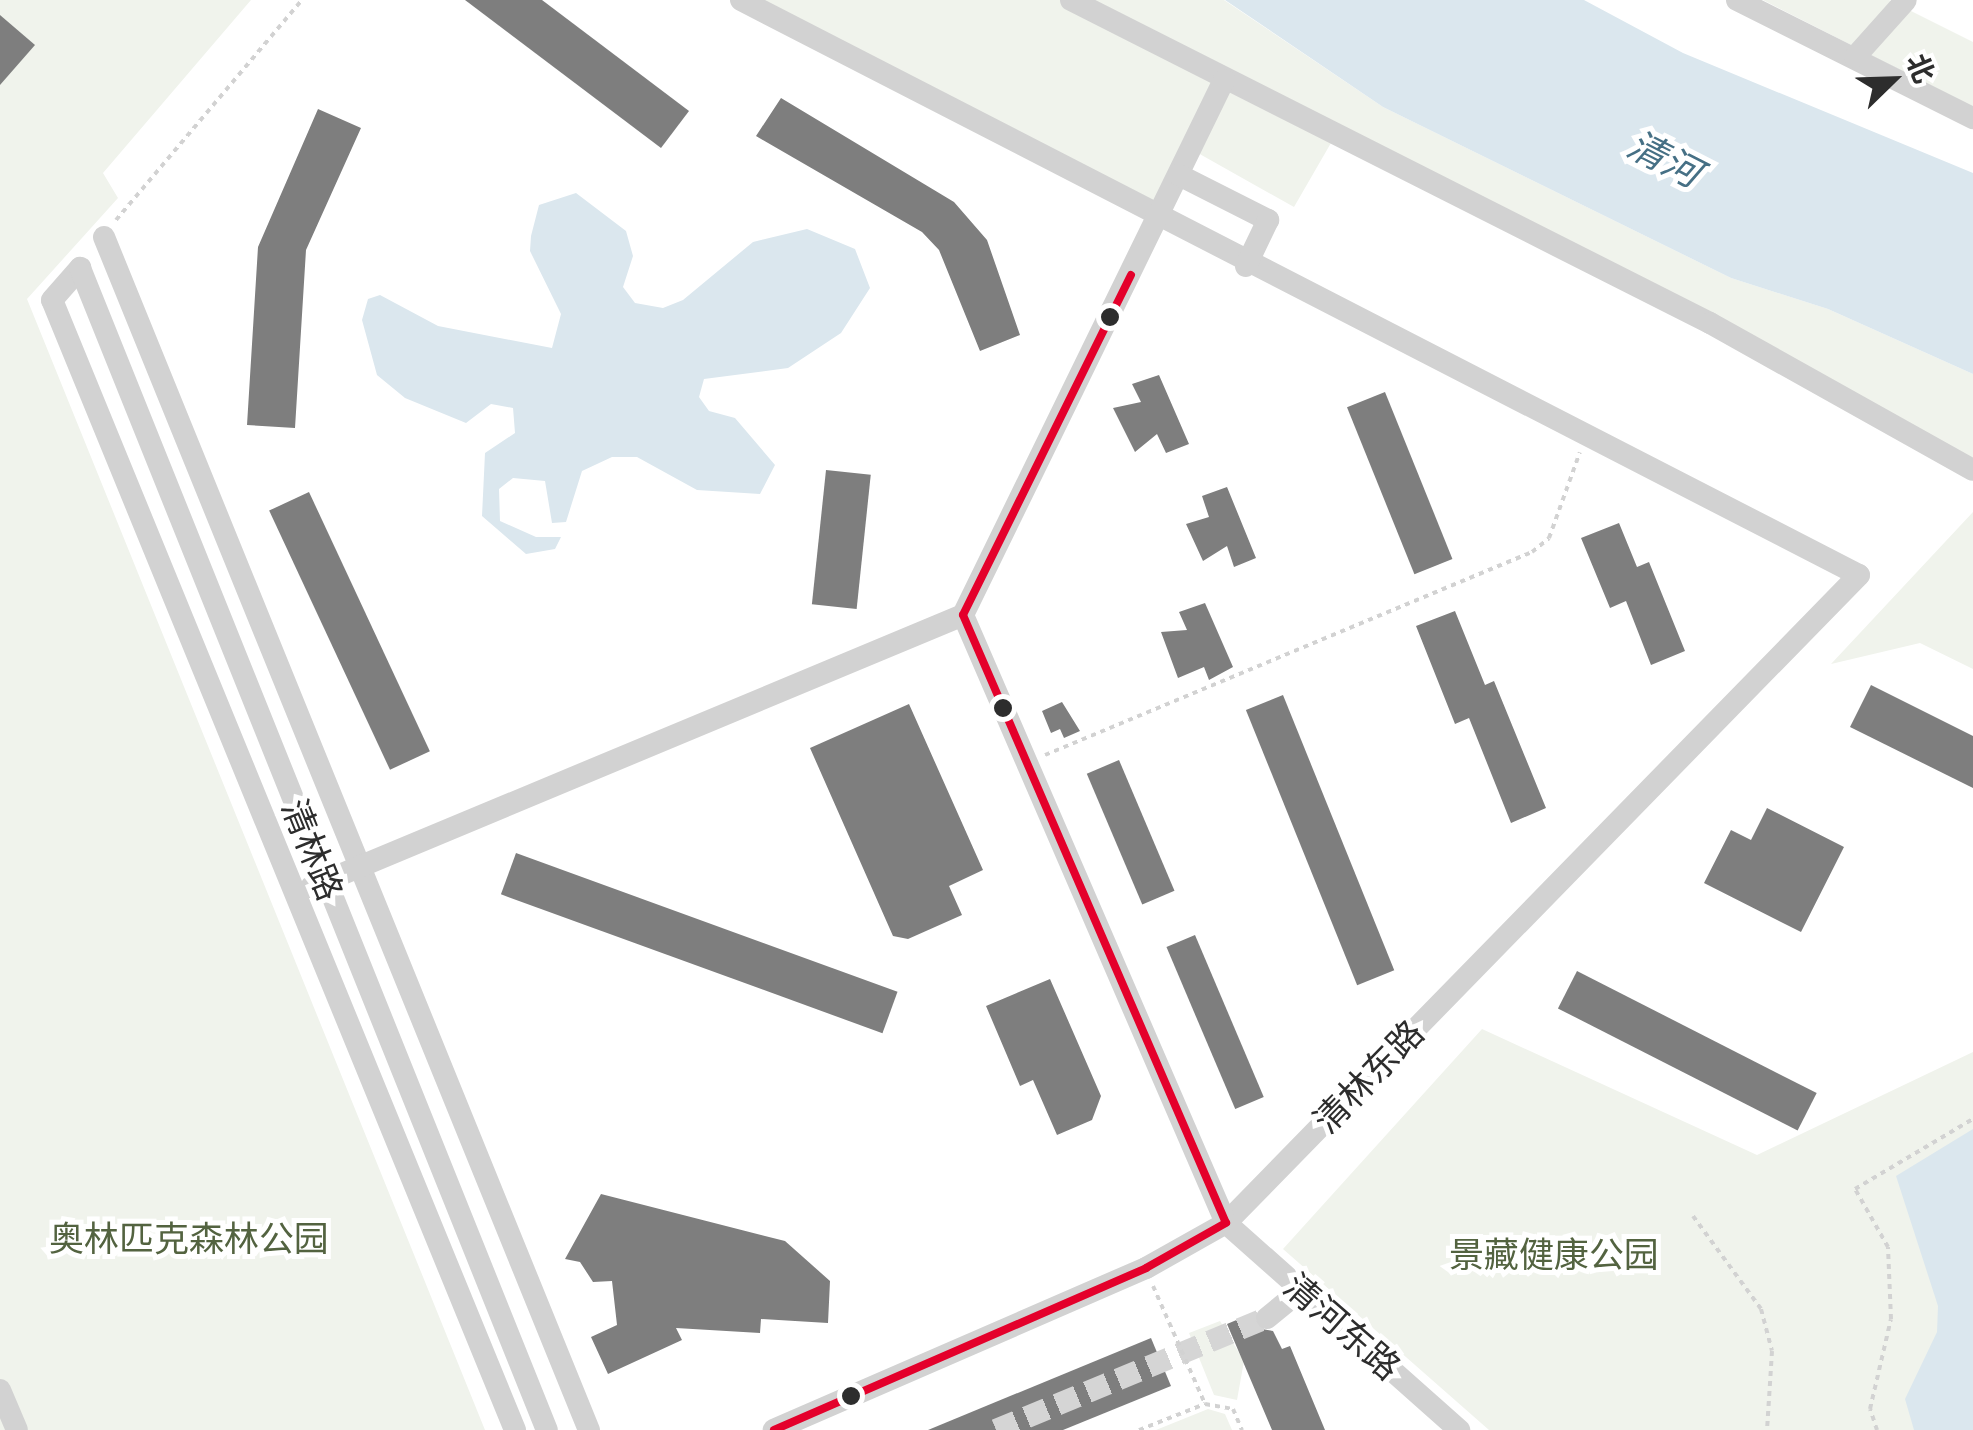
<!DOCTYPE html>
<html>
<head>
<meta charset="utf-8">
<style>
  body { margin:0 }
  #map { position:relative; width:1973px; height:1430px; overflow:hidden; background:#fff; font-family:"Space Grotesk","Noto Sans SC",sans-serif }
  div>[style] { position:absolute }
  .green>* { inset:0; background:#f0f3ec }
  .water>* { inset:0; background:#dbe7ee }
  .building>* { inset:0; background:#7e7e7e; transform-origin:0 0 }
  .minor-tunnel>* { height:22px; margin-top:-11px; transform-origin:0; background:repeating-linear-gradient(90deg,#d5d5d5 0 22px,transparent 0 33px) }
  .path>* { height:4px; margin-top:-2px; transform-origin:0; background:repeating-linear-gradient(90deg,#d2d2d2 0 5px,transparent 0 10px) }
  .minor>* { height:22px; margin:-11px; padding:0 11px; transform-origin:11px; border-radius:11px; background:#d2d2d2 }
  .bus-1>* { height:8px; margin:-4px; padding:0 4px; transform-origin:4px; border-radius:4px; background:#e4002b }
  .dots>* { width:28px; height:28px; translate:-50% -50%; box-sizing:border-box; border:5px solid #fff; border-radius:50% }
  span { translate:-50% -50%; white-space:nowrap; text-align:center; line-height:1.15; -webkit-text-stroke:10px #fff; paint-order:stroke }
  .street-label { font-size:35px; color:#2d2d2d }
  .park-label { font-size:35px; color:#536340 }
  .water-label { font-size:38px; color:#467085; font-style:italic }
  .north { position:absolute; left:1843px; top:30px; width:100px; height:100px; -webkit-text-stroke:8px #fff; paint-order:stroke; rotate:67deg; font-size:28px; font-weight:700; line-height:40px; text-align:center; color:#2d2d2d }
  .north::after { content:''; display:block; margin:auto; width:35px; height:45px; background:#2d2d2d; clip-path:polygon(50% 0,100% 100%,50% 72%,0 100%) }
</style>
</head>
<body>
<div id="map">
  <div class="green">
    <i style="clip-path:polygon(0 0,251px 0,103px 173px,118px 198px,27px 299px,485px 1430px,0 1430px)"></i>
    <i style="clip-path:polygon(741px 0,1224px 0,1383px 107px,1731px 278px,1828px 309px,1973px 374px,1973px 470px,1335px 136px,1294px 207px,1189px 148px,1158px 221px)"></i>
    <i style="clip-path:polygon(1763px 0,1889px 0,1973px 42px,1973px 107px)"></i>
    <i style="clip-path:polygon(1973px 512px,1973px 669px,1920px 643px,1831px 664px)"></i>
    <i style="clip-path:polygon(1482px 1029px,1757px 1155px,1973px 1052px,1973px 1430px,1489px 1430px,1283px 1249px)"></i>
    <i style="clip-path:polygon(1220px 1321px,1244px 1361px,1237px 1400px,1214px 1395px,1189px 1333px)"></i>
    <i style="clip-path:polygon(1208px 1409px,1225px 1414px,1232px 1430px,1156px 1430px)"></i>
  </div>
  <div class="water">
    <i style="clip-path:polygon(1225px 0,1584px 0,1683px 53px,1973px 173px,1973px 374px,1828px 309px,1731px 278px,1383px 107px)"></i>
    <i style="clip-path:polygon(576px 193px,626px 231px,633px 256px,623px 287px,635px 303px,663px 308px,683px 300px,753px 242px,807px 229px,855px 249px,870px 288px,841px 333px,788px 368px,704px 379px,699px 397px,709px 411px,735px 418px,775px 465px,760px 494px,697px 490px,637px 457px,612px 457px,582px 471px,566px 522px,552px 523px,545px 481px,513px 478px,499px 489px,500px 521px,536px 537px,561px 537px,555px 549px,526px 554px,482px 516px,485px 453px,515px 433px,513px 408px,491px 404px,466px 423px,405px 398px,377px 375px,362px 320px,368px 299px,380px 295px,438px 326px,552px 348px,561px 314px,530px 251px,531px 236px,539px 205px)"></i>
    <i style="clip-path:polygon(1973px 1129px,1973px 1430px,1914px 1430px,1905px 1399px,1937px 1332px,1938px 1306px,1896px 1176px)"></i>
  </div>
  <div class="building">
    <i style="clip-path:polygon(465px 0,542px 0,689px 111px,661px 148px)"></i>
    <i style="clip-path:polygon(0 15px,35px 45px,0 85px)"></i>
    <i style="clip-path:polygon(781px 98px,954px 202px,987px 240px,1020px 335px,980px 351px,939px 250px,922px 232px,756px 136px)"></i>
    <i style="clip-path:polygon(318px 109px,361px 128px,306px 250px,295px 428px,247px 425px,258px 247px)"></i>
    <i style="clip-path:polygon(1159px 375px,1189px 444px,1166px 453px,1157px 434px,1135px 452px,1113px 408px,1141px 402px,1132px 384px)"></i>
    <i style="left:1385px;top:392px;width:180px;height:41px;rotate:68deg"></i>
    <i style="left:826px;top:470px;width:45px;height:135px;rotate:6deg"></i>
    <i style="clip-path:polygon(1227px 487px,1256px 558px,1234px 567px,1227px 546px,1203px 561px,1186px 524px,1209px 517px,1202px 496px)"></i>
    <i style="left:309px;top:492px;width:286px;height:44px;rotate:65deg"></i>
    <i style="clip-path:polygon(1619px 523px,1637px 567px,1649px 562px,1685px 651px,1651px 665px,1626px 601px,1610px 608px,1581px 538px)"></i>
    <i style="clip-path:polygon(1205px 603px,1233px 667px,1209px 680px,1204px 667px,1178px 678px,1161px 632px,1187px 630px,1179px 612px)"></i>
    <i style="clip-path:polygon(1455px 611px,1485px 685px,1494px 681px,1546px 808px,1511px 823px,1469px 718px,1455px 724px,1416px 626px)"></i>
    <i style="clip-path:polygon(1871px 685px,1973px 736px,1973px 788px,1850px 727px)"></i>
    <i style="left:1283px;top:695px;width:297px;height:40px;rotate:68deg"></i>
    <i style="clip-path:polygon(1062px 702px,1080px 731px,1064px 738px,1060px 729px,1051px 733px,1042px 711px)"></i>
    <i style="clip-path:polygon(909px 704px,983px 870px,949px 886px,962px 915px,908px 939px,893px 936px,810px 748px)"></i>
    <i style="left:1119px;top:760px;width:142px;height:35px;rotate:67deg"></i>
    <i style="clip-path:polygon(1767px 808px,1844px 847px,1801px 932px,1704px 883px,1731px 830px,1751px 840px)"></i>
    <i style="left:516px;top:853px;width:406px;height:44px;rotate:20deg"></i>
    <i style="left:1195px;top:935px;width:176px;height:31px;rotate:67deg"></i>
    <i style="left:1577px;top:971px;width:269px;height:42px;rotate:27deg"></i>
    <i style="clip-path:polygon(1050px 979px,1101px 1096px,1092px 1120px,1057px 1135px,1033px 1080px,1020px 1086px,986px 1006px)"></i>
    <i style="clip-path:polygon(601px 1194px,785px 1241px,830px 1281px,828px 1323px,761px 1319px,760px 1333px,676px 1328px,682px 1340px,608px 1374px,591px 1337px,617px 1325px,612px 1281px,593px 1282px,580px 1262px,565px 1259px)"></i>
    <i style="clip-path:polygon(1253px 1313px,1256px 1328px,1273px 1331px,1282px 1349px,1290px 1346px,1325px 1430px,1272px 1430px,1227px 1324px)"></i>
    <i style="clip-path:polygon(1151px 1338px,1171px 1386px,1063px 1430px,928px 1430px)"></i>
  </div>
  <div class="minor-tunnel">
    <i style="left:996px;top:1430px;width:293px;rotate:-22.5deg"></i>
  </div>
  <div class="path">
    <i style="left:116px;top:220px;width:288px;rotate:-49.8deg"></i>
    <i style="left:1045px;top:755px;width:528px;rotate:-22.63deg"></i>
    <i style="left:1532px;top:552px;width:22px;rotate:-39deg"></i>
    <i style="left:1549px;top:538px;width:91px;rotate:-70.2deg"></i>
    <i style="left:1693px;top:1216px;width:115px;rotate:53.8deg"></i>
    <i style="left:1761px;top:1309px;width:43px;rotate:75.3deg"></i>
    <i style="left:1772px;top:1351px;width:79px;rotate:93.6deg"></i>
    <i style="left:1153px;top:1286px;width:129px;rotate:66.2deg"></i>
    <i style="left:1205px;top:1404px;width:28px;rotate:10deg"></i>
    <i style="left:1233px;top:1409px;width:23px;rotate:67deg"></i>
    <i style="left:1139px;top:1430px;width:71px;rotate:-21.5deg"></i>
    <i style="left:1877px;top:1430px;width:22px;rotate:-108deg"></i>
    <i style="left:1870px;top:1409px;width:92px;rotate:-76.9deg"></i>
    <i style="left:1891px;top:1319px;width:72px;rotate:-92.4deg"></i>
    <i style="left:1888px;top:1247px;width:67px;rotate:-119.6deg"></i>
    <i style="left:1855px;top:1189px;width:137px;rotate:-30.7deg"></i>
  </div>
  <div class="minor">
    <i style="left:741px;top:0;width:1257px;rotate:27.22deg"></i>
    <i style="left:1859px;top:575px;width:906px;rotate:134.33deg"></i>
    <i style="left:1226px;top:1223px;width:92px;rotate:150.6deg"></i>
    <i style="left:1146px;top:1268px;width:406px;rotate:156.5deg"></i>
    <i style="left:1071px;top:0;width:716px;rotate:26.82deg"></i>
    <i style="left:1710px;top:323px;width:301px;rotate:29.2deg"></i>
    <i style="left:1737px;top:0;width:264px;rotate:26.6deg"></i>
    <i style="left:1855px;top:57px;width:76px;rotate:-48.2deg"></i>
    <i style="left:1224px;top:80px;width:595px;rotate:116.01deg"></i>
    <i style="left:963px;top:615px;width:662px;rotate:66.61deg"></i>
    <i style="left:1226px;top:1223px;width:312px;rotate:41.6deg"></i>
    <i style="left:1179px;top:175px;width:100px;rotate:26.8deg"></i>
    <i style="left:1268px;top:220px;width:51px;rotate:115.6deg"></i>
    <i style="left:104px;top:237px;width:1288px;rotate:67.88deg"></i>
    <i style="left:311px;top:887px;width:706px;rotate:-22.64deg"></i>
    <i style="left:1267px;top:1318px;width:43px;rotate:-39.3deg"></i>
    <i style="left:0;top:1390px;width:43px;rotate:67deg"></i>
    <i style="left:515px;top:1430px;width:1221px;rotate:-112.28deg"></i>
    <i style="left:52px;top:300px;width:43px;rotate:-48.8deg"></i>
    <i style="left:80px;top:268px;width:1252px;rotate:68.11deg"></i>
  </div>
  <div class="bus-1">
    <i style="left:1131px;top:275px;width:379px;rotate:116.3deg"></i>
    <i style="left:963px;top:615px;width:662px;rotate:66.61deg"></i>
    <i style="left:774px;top:1430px;width:406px;rotate:-23.5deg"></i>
    <i style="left:1146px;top:1268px;width:92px;rotate:-29.4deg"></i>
  </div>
  <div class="dots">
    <i style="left:1110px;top:317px;background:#2d2d2d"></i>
    <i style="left:1003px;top:708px;background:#2d2d2d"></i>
    <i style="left:851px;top:1396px;background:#2d2d2d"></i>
  </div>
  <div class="street-label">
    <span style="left:312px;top:850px;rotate:68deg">清林路</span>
    <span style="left:1369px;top:1077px;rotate:-46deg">清林东路</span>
    <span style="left:1342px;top:1327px;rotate:41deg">清河东路</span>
  </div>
  <div class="park-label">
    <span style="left:189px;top:1239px">奥林匹克森林公园</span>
    <span style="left:1554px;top:1255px">景藏健康公园</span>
  </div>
  <div class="water-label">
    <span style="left:1664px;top:160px;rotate:27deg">清河</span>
  </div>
  <div class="north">北</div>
</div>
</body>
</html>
